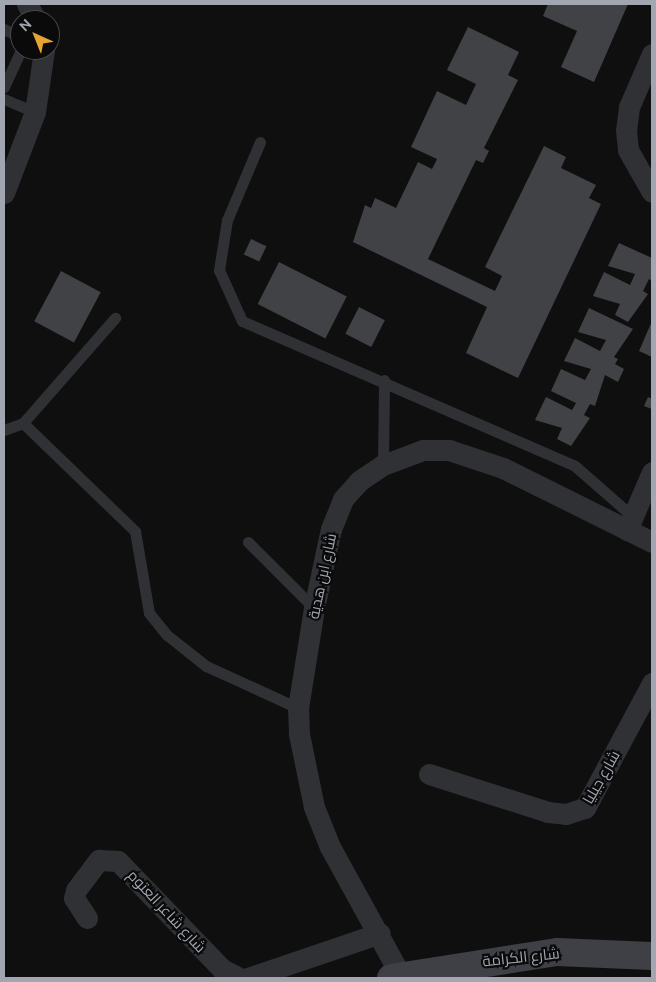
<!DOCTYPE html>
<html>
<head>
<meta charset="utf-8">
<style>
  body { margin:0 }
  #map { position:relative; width:656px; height:982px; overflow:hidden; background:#0f0f10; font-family:Ubuntu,Cairo,sans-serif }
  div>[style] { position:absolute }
  .building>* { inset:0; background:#404246; transform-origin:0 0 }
  .lane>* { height:11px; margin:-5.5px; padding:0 5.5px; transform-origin:5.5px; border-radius:5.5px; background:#303135 }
  .street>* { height:21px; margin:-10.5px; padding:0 10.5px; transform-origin:10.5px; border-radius:10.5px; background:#303135 }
  .secondary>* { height:28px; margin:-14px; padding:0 14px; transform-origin:14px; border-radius:14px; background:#3e4045 }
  span { translate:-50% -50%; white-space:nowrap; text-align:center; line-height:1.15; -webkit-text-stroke:4.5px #0a0a0b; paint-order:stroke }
  .street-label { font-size:15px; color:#a1a6b0 }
  .frame { position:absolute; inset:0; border:5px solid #a1a6b0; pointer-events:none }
  .north { position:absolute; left:10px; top:10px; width:50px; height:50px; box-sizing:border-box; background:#0a0a0b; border:1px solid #46484d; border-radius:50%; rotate:316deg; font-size:14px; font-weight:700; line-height:20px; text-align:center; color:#a1a6b0 }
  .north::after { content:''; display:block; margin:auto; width:18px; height:22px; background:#e4a333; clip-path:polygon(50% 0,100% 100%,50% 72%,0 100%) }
</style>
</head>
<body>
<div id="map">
  <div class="building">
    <i style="clip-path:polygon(548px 4px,628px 4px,594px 82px,561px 67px,577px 31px,543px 16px)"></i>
    <i style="clip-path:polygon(468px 27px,519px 52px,508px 75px,518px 80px,484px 148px,489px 151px,483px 163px,476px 160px,428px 259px,495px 291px,502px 276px,485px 267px,544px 146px,566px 157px,561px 168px,596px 185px,589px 198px,601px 204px,518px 378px,466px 353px,487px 307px,353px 242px,365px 205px,371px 208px,375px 198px,396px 208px,418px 162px,432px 169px,437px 159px,411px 147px,437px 91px,466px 105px,476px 84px,447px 70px)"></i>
    <i style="left:251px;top:239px;width:17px;height:17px;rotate:25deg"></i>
    <i style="clip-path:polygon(619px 243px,652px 258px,652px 281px,649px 279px,643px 291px,648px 294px,628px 322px,615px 315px,620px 304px,593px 296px,604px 272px,630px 285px,635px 274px,608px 266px)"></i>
    <i style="left:279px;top:262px;width:76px;height:47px;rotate:27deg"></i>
    <i style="left:61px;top:271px;width:45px;height:57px;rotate:28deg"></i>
    <i style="left:359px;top:307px;width:29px;height:30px;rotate:27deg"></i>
    <i style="clip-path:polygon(589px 308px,633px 329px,614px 357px,618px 359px,615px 364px,624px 369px,618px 382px,605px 375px,595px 406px,590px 404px,584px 415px,590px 418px,571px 446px,557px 439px,562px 428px,535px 420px,546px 397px,572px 410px,576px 403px,551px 391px,561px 369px,585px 380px,591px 369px,564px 361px,575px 338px,600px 351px,606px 340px,578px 332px)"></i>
    <i style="clip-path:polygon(652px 321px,652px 357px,639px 351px)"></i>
    <i style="clip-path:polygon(648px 397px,652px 399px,652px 409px,644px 406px)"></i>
  </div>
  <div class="lane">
    <i style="left:4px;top:29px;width:18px;rotate:27deg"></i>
    <i style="left:4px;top:87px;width:41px;rotate:-65.3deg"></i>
    <i style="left:4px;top:99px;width:34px;rotate:23deg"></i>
    <i style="left:260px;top:142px;width:85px;rotate:112.9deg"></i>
    <i style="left:227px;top:220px;width:51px;rotate:99.1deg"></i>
    <i style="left:219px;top:270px;width:56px;rotate:65.7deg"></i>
    <i style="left:242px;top:321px;width:363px;rotate:23.5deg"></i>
    <i style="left:575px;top:466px;width:74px;rotate:41.2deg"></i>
    <i style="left:23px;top:423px;width:156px;rotate:44deg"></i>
    <i style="left:135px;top:531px;width:83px;rotate:80.3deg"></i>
    <i style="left:149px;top:613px;width:28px;rotate:51deg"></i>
    <i style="left:167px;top:635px;width:50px;rotate:38.5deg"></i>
    <i style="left:206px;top:666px;width:101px;rotate:24.5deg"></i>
    <i style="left:4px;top:430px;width:20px;rotate:-20deg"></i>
    <i style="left:23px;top:423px;width:140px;rotate:-48.8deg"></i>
    <i style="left:383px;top:465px;width:85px;rotate:-89.3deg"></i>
    <i style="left:248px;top:542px;width:93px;rotate:45deg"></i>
  </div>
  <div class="street">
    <i style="left:27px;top:4px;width:18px;rotate:61deg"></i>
    <i style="left:652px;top:54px;width:58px;rotate:113.5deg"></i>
    <i style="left:629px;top:107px;width:23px;rotate:97deg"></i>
    <i style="left:626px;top:130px;width:20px;rotate:84deg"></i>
    <i style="left:628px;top:150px;width:48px;rotate:60.3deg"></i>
    <i style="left:4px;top:193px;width:87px;rotate:-69.1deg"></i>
    <i style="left:35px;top:112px;width:63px;rotate:-81.7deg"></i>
    <i style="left:627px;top:530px;width:63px;rotate:-66.7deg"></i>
    <i style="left:429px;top:774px;width:125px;rotate:17.7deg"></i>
    <i style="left:548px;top:812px;width:18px;rotate:6deg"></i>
    <i style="left:566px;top:814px;width:20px;rotate:-18deg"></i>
    <i style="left:585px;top:808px;width:142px;rotate:-61.8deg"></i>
    <i style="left:87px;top:918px;width:24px;rotate:-123deg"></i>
    <i style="left:74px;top:898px;width:8px;rotate:-76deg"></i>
    <i style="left:76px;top:890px;width:38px;rotate:-53deg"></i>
    <i style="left:99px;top:860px;width:19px;rotate:3deg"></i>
    <i style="left:118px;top:861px;width:150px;rotate:46.1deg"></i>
    <i style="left:222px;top:969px;width:20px;rotate:27deg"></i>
    <i style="left:401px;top:976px;width:147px;rotate:-118.8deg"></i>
    <i style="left:330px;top:847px;width:43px;rotate:-111.8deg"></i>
    <i style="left:314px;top:807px;width:75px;rotate:-101.6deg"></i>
    <i style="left:299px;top:734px;width:26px;rotate:-92deg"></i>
    <i style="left:298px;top:708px;width:101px;rotate:-80.9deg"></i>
    <i style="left:314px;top:608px;width:81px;rotate:-77.9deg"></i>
    <i style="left:331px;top:529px;width:32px;rotate:-68deg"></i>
    <i style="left:343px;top:499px;width:24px;rotate:-48deg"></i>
    <i style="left:359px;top:481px;width:29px;rotate:-34deg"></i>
    <i style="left:383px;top:465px;width:43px;rotate:-20.6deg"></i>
    <i style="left:423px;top:450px;width:26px"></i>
    <i style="left:449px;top:450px;width:57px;rotate:18.4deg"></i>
    <i style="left:503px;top:468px;width:166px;rotate:26.4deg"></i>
    <i style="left:248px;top:978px;width:139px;rotate:-18.8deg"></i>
  </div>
  <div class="secondary">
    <i style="left:391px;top:978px;width:168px;rotate:-8.9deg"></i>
    <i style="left:557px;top:952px;width:95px;rotate:2.4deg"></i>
  </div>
  <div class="street-label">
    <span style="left:322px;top:576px;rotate:-78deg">شارع ابن هدية</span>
    <span style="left:601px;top:777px;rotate:-60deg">شارع جيليا</span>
    <span style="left:167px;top:911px;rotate:47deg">شارع شاعر العتوم</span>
    <span style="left:521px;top:957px;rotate:-6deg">شارع الكرامة</span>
  </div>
  <div class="frame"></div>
  <div class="north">N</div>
</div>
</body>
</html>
